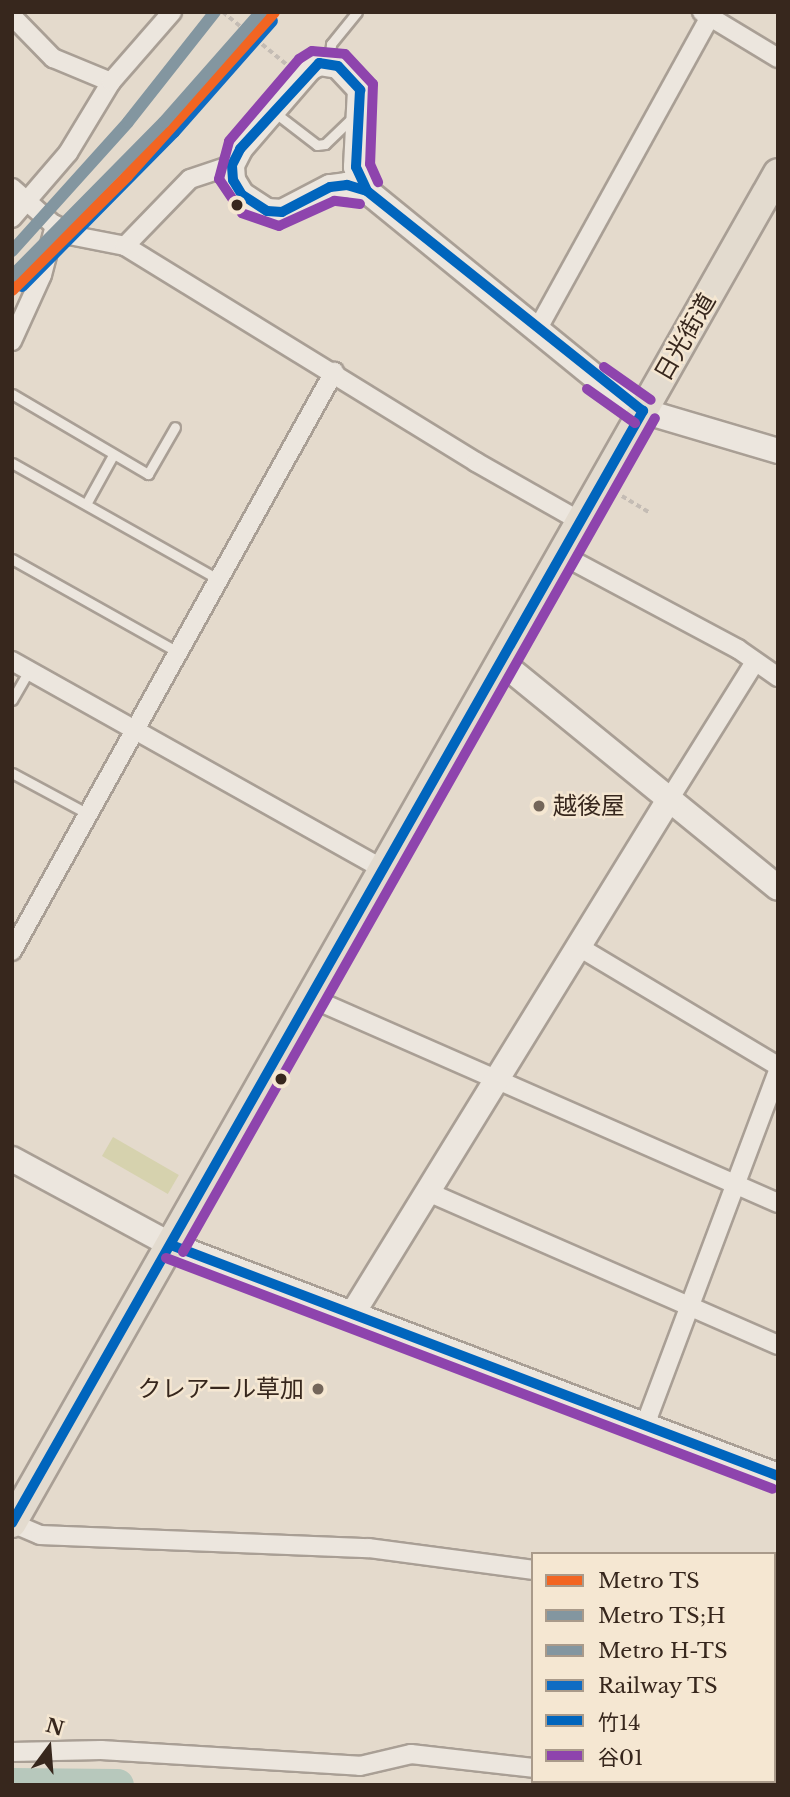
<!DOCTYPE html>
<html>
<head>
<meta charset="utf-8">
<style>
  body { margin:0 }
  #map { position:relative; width:790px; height:1797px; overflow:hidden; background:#e4dacc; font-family:"Libre Baskerville","Noto Sans JP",serif }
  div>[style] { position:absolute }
  .green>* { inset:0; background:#d6d2ae; transform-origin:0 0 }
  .river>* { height:33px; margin:-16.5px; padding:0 16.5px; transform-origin:16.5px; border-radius:16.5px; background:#b7c8bc }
  .path>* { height:3.5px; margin-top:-1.75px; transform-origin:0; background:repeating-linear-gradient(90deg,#c4bcb4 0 5px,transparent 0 8.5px) }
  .roads { filter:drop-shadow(2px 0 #a99f95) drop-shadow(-2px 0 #a99f95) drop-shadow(0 2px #a99f95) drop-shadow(0 -2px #a99f95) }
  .lane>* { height:9px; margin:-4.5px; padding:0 4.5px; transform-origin:4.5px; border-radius:4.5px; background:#ece6de }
  .street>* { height:18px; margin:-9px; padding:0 9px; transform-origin:9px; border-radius:9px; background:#ece6de }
  .secondary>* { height:24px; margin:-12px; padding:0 12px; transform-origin:12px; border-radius:12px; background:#ece6de }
  .primary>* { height:28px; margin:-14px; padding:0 14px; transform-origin:14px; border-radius:14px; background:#e3dbcf }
  .bus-1>* { height:10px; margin:-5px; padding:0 5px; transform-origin:5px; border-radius:5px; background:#0065bd }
  .bus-2>* { height:10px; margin:-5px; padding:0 5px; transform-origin:5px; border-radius:5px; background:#8e44ad }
  .rail-1>* { height:12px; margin:-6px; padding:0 6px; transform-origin:6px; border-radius:6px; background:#0f6cc3 }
  .metro-1>* { height:12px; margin:-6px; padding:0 6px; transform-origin:6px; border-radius:6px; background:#f26522 }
  .metro-2>* { height:12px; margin:-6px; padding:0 6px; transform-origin:6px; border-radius:6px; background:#8396a0 }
  .metro-3>* { height:12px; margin:-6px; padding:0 6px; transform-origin:6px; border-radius:6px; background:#8396a0 }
  .dots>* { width:19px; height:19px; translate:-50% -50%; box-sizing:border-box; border:4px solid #f5e7d2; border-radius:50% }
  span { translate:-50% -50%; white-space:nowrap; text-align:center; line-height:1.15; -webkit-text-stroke:5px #f5e7d2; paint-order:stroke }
  .street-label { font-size:24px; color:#37271d }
  .poi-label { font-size:24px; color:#37271d }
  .left { translate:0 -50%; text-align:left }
  .right { translate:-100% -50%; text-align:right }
  .frame { position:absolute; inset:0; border:14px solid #37271d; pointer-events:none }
  .legend { position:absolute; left:531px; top:1552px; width:245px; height:231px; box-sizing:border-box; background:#f5e7d2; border:2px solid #a99a8a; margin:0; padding:9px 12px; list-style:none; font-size:21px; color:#37271d }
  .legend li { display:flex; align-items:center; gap:14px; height:35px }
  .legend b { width:35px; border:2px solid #a99a8a }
  .north { position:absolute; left:14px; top:1713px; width:70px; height:70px; -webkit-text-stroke:5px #f5e7d2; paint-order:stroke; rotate:16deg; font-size:19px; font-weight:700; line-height:28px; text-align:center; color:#37271d }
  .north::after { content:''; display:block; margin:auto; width:24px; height:32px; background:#37271d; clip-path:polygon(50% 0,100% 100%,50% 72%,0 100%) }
</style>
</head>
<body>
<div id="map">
  <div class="green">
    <i style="left:113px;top:1137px;width:76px;height:22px;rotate:30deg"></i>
  </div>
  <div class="river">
    <i style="left:12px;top:1784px;width:105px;rotate:0.5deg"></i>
  </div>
  <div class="path">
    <i style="left:223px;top:12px;width:82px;rotate:39.5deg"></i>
    <i style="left:622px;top:496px;width:33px;rotate:31deg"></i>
  </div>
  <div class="roads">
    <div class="lane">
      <i style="left:329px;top:61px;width:17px;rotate:-83deg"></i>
      <i style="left:331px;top:44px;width:41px;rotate:-50.9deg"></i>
      <i style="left:274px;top:112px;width:54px;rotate:37.5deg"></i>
      <i style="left:317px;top:145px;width:8px;rotate:-7deg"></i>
      <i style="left:325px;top:144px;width:39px;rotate:-44deg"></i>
      <i style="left:12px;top:394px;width:158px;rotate:30.5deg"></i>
      <i style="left:148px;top:474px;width:54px;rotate:-60.1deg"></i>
      <i style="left:12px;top:463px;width:236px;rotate:29.4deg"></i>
      <i style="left:86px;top:504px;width:56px;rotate:-61.1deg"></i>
      <i style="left:12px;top:559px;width:190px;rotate:29.3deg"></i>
      <i style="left:12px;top:700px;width:34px;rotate:-60deg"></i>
      <i style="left:12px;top:773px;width:86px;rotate:28.3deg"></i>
    </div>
    <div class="street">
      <i style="left:702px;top:12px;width:89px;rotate:31.2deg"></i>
      <i style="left:12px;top:16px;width:59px;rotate:45.7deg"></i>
      <i style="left:53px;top:58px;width:63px;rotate:22.5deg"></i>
      <i style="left:12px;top:188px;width:69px;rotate:41.5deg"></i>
      <i style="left:64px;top:234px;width:62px;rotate:11.1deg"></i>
      <i style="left:125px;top:246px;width:412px;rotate:31.6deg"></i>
      <i style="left:476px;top:462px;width:120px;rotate:29.6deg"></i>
      <i style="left:12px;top:218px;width:86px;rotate:-49.3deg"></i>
      <i style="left:68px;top:153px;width:83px;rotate:-58.8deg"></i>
      <i style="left:111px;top:82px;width:93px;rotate:-48.9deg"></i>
      <i style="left:125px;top:246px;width:93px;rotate:-45.9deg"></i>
      <i style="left:190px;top:179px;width:44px;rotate:-18.4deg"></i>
      <i style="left:537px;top:330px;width:355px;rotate:-61.1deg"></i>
      <i style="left:12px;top:341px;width:72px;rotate:-65.6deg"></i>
      <i style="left:42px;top:275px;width:52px;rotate:-75.4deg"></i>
      <i style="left:562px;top:555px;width:200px;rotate:28.1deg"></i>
      <i style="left:738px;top:649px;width:49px;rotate:35deg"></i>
      <i style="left:12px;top:661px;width:427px;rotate:29.3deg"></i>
      <i style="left:670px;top:798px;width:160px;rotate:-58deg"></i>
      <i style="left:579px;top:947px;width:232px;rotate:30.9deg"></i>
      <i style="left:12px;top:951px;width:663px;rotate:-60.92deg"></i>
      <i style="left:311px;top:998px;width:510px;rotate:23.7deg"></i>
      <i style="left:428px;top:1192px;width:382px;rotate:23.6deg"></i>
      <i style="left:645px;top:1425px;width:378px;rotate:-69.4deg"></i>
      <i style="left:12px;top:1523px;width:30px;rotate:23deg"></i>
      <i style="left:40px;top:1535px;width:329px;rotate:2.3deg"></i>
      <i style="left:369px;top:1548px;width:165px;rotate:7.6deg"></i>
      <i style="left:774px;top:1600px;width:4px;rotate:14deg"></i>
      <i style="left:12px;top:1752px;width:89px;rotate:-1.3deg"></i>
      <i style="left:101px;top:1750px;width:259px;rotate:3.5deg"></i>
      <i style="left:360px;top:1766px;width:52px;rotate:-13.2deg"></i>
      <i style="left:411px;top:1754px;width:123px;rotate:6.5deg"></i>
      <i style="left:584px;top:1781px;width:14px;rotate:17deg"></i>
    </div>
    <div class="secondary">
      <i style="left:367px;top:191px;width:21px;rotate:-163deg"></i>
      <i style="left:347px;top:185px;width:17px;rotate:173deg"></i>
      <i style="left:330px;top:187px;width:54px;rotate:152.5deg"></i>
      <i style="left:282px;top:212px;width:15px;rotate:-176deg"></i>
      <i style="left:267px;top:211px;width:30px;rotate:-147deg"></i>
      <i style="left:242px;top:195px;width:17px;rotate:-121deg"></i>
      <i style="left:233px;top:180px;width:15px;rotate:-94deg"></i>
      <i style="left:232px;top:165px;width:18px;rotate:-63deg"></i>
      <i style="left:240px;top:149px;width:107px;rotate:-49.2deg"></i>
      <i style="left:310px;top:68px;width:10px;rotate:-29deg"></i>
      <i style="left:319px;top:63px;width:19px;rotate:9deg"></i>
      <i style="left:338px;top:66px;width:33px;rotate:47deg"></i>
      <i style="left:360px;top:90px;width:77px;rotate:93deg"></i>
      <i style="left:356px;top:167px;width:26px;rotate:65deg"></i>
      <i style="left:367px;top:191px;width:296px;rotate:39.2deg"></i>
      <i style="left:596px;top:378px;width:57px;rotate:35.1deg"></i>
      <i style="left:643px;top:411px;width:141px;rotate:16.5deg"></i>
      <i style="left:501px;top:662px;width:357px;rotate:39.2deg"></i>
      <i style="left:12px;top:1159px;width:181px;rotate:28.4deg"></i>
      <i style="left:171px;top:1245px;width:649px;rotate:20.83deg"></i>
      <i style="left:353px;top:1313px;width:605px;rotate:-58.39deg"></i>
    </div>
    <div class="primary">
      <i style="left:12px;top:1523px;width:1552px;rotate:-60.43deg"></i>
    </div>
  </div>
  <div class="bus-1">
    <i style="left:319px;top:63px;width:19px;rotate:9deg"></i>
    <i style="left:338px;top:66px;width:33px;rotate:47deg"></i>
    <i style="left:360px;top:90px;width:77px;rotate:93deg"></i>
    <i style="left:356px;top:167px;width:26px;rotate:65deg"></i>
    <i style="left:367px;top:191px;width:21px;rotate:-163deg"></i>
    <i style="left:347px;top:185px;width:17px;rotate:173deg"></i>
    <i style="left:330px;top:187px;width:54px;rotate:152.5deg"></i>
    <i style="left:282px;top:212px;width:15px;rotate:-176deg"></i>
    <i style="left:267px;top:211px;width:30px;rotate:-147deg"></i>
    <i style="left:242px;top:195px;width:17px;rotate:-121deg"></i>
    <i style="left:233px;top:180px;width:15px;rotate:-94deg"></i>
    <i style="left:232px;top:165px;width:18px;rotate:-63deg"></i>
    <i style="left:240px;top:149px;width:117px;rotate:-47.4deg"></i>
    <i style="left:367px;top:191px;width:353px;rotate:38.6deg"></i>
    <i style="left:171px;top:1245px;width:649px;rotate:20.83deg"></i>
    <i style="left:12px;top:1523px;width:1279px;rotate:-60.43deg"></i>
  </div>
  <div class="bus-2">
    <i style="left:360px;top:204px;width:26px;rotate:-173deg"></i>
    <i style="left:334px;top:201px;width:60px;rotate:155.6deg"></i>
    <i style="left:279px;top:226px;width:39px;rotate:-161deg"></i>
    <i style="left:242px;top:213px;width:41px;rotate:-124.1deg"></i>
    <i style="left:219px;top:179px;width:39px;rotate:-75deg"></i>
    <i style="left:229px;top:141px;width:108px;rotate:-49.5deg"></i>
    <i style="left:299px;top:59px;width:15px;rotate:-32deg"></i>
    <i style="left:312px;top:51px;width:33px;rotate:5deg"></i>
    <i style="left:345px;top:54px;width:41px;rotate:47deg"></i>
    <i style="left:373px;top:84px;width:80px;rotate:92.1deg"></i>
    <i style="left:370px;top:164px;width:20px;rotate:66deg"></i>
    <i style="left:604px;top:367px;width:57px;rotate:35.1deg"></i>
    <i style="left:587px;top:389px;width:59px;rotate:35.3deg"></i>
    <i style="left:183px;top:1252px;width:958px;rotate:-60.49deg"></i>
    <i style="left:166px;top:1258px;width:649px;rotate:20.83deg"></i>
  </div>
  <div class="rail-1">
    <i style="left:22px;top:286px;width:216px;rotate:-45.4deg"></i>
    <i style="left:174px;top:132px;width:148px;rotate:-48.6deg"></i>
  </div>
  <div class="metro-1">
    <i style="left:12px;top:290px;width:162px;rotate:-44.7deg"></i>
    <i style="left:127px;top:176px;width:220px;rotate:-48.1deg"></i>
  </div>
  <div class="metro-2">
    <i style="left:12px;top:276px;width:216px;rotate:-45.4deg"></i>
    <i style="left:164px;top:122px;width:147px;rotate:-48.6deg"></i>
  </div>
  <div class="metro-3">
    <i style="left:12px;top:251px;width:173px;rotate:-48deg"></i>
    <i style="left:128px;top:122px;width:140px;rotate:-51.7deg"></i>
  </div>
  <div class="dots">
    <i style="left:237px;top:205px;background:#37271d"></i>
    <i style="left:539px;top:806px;background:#74665a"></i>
    <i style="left:281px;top:1079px;background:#37271d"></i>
    <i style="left:318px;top:1389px;background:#74665a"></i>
  </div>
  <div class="street-label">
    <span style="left:685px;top:337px;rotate:-60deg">日光街道</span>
  </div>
  <div class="poi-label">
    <span class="left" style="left:553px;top:806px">越後屋</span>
    <span class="right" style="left:304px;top:1389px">クレアール草加</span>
  </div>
  <div class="frame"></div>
  <ul class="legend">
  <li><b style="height:9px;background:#f26522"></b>Metro TS</li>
  <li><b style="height:9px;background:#8396a0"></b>Metro TS;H</li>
  <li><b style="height:9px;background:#8396a0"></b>Metro H-TS</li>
  <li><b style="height:9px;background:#0f6cc3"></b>Railway TS</li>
  <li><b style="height:9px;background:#0065bd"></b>竹14</li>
  <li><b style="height:9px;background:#8e44ad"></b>谷01</li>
  </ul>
  <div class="north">N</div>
</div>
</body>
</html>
